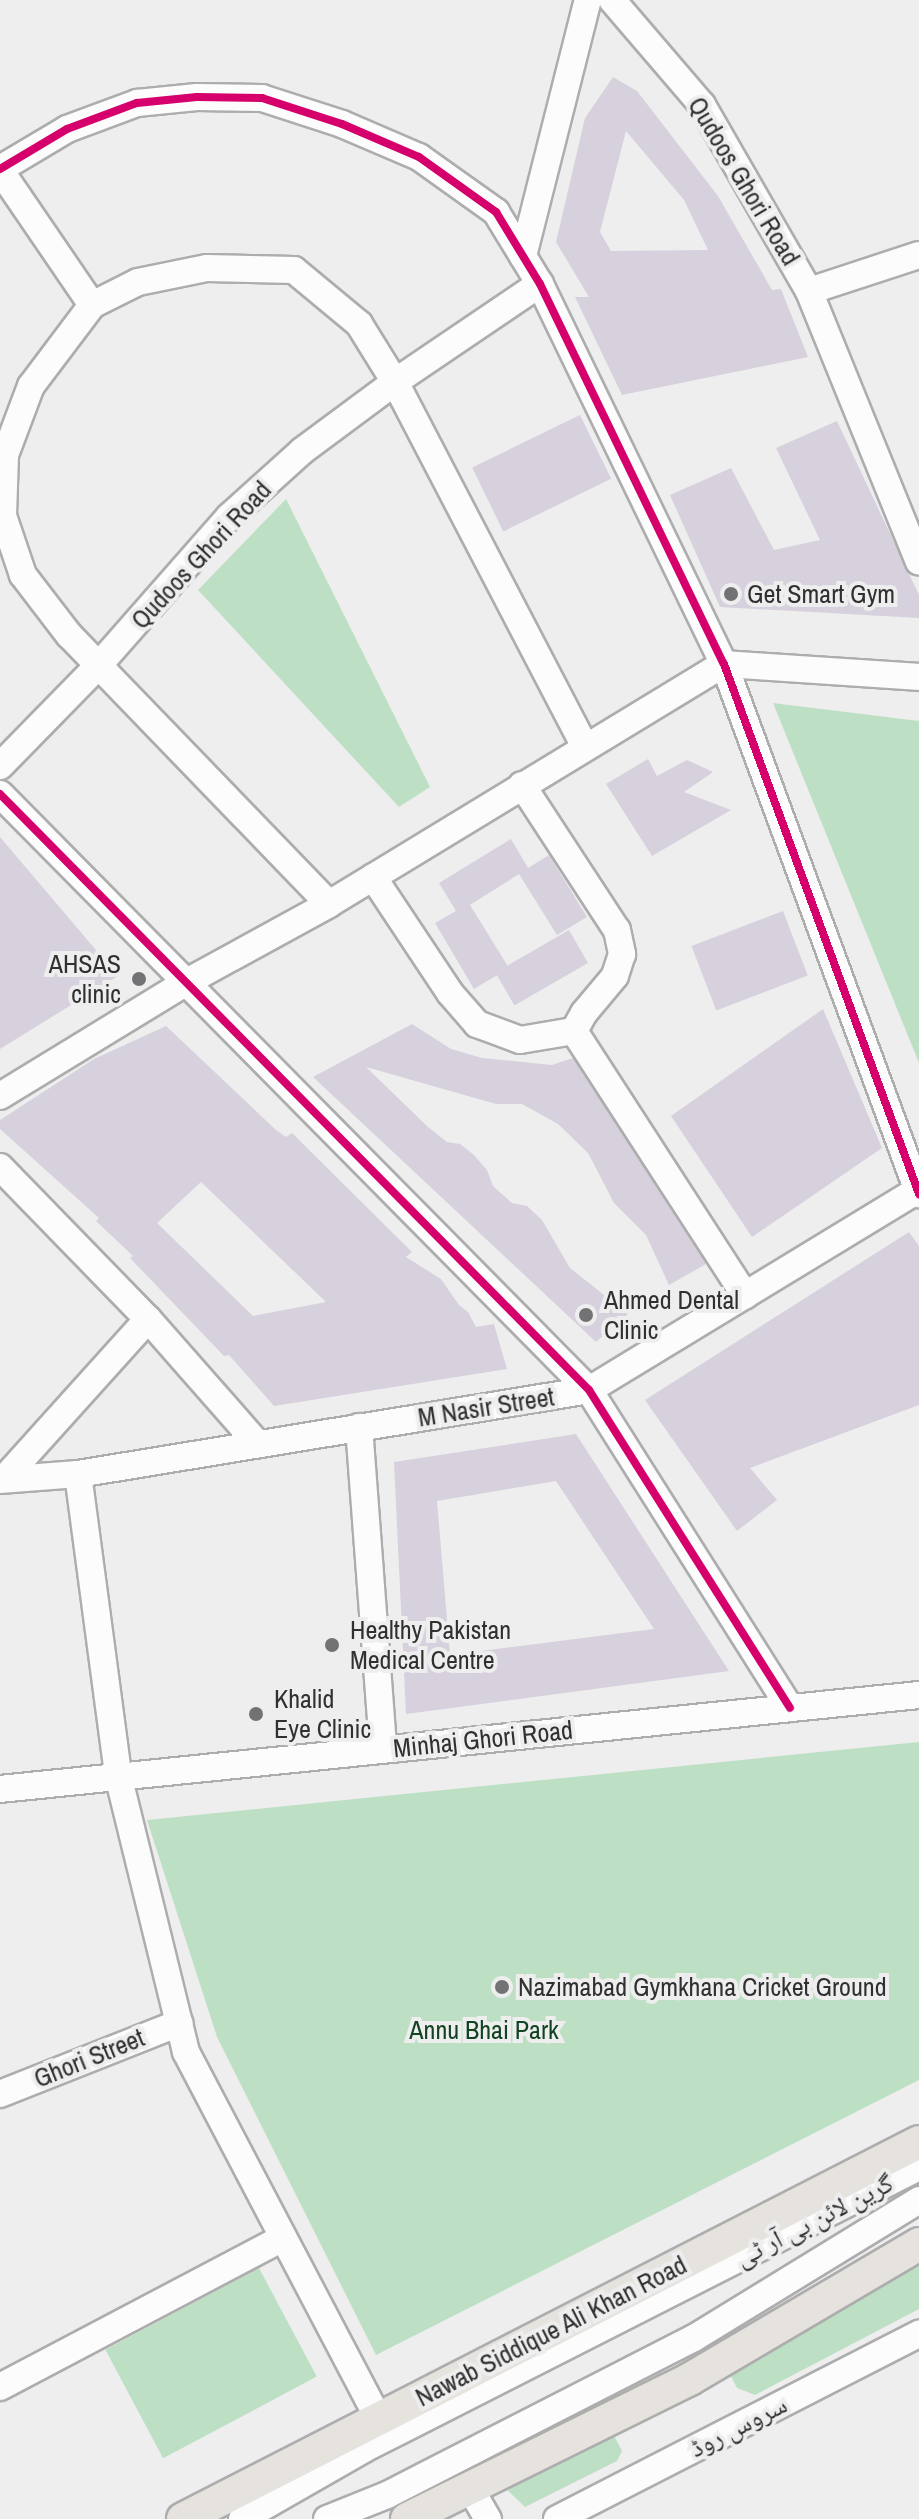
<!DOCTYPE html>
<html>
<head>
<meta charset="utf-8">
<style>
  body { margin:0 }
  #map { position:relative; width:919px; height:2519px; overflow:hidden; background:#eeeeef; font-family:"Archivo Narrow","Noto Naskh Arabic",sans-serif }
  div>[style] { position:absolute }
  .green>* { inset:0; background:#bde0c5; transform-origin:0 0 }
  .building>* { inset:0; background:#d7d0dd; transform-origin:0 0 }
  .roads { filter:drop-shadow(2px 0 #adadae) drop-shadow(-2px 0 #adadae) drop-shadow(0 2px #adadae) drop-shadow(0 -2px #adadae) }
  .minor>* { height:26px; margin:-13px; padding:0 13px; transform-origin:13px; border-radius:13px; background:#fcfcfd }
  .major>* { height:32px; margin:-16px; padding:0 16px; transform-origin:16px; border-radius:16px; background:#e6e3df }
  .cycleway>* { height:8px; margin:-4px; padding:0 4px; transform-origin:4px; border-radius:4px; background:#d6006c }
  .dots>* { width:22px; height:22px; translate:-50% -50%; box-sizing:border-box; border:4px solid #eeeeef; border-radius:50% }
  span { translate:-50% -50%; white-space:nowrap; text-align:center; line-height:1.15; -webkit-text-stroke:8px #eeeeef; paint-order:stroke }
  .street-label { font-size:26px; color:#303031 }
  .poi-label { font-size:26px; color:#303031 }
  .left { translate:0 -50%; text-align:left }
  .right { translate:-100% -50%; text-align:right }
  .park-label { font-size:26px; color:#124422 }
</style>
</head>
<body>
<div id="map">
  <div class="green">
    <i style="clip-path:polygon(286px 499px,430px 787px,399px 807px,198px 590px)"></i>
    <i style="clip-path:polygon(773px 703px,919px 721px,919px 1063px)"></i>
    <i style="clip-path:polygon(919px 1742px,919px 2080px,376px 2355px,217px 2037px,147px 1820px)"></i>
    <i style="clip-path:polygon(919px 2257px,919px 2309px,755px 2395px,737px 2388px,727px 2368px)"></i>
    <i style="left:259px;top:2268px;width:123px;height:174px;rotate:62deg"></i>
    <i style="clip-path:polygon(604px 2416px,622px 2451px,617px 2461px,525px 2507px,505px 2488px,497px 2471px)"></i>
  </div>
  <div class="building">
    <i style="clip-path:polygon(evenodd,613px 77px,637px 91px,718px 196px,772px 290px,781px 289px,808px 357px,622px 395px,575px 297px,589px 297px,556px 242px,585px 118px,613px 77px,626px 131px,684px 200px,708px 250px,611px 251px,600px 232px,626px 131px)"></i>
    <i style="left:580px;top:415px;width:71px;height:120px;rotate:64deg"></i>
    <i style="clip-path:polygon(837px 421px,919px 595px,919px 618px,720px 607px,670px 495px,731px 468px,774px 550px,820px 540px,776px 448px)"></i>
    <i style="clip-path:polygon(648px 759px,657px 776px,687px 760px,713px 772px,684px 792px,731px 810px,652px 856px,606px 784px)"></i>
    <i style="clip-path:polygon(0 837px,118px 976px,0 1049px)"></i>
    <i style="clip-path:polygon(511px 839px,528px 868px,549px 855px,587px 917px,557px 935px,519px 874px,470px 905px,509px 968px,474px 989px,435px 923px,456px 911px,439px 883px)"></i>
    <i style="left:783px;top:911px;width:69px;height:98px;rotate:69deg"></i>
    <i style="left:569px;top:930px;width:38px;height:85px;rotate:60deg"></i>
    <i style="clip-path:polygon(823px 1009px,882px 1148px,752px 1237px,671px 1116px)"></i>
    <i style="clip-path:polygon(412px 1024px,451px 1049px,482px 1058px,552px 1065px,573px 1058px,706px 1264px,669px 1285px,646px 1235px,614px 1203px,588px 1153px,558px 1124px,522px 1104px,496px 1104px,366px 1067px,428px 1127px,447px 1142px,460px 1144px,474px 1155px,487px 1170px,493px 1186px,512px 1203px,527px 1206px,542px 1220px,570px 1268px,628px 1314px,596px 1342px,313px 1077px)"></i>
    <i style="clip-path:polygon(evenodd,166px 1026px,276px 1130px,286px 1137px,292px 1133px,412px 1252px,406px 1257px,441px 1279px,459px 1305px,468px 1312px,476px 1327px,494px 1324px,507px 1369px,274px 1406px,229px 1355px,224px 1356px,130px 1258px,133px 1256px,96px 1221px,99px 1218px,0 1129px,0 1120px,94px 1059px,166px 1026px,201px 1182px,326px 1302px,253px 1316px,157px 1223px,201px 1182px)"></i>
    <i style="clip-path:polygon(909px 1232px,919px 1246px,919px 1405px,750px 1468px,777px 1500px,737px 1531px,645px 1400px)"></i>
    <i style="clip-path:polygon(evenodd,576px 1434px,729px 1671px,406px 1714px,394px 1462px,576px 1434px,556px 1481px,654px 1629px,450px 1655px,437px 1501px,556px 1481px)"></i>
  </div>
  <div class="roads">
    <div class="minor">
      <i style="left:612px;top:0;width:138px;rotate:49.4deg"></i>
      <i style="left:702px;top:105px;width:215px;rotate:60.1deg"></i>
      <i style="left:809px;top:291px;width:292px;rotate:67.9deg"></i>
      <i style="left:0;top:169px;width:78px;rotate:-30.8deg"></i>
      <i style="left:67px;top:129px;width:75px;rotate:-20.4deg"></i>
      <i style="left:137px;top:103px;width:60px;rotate:-5.7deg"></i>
      <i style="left:197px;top:97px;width:65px;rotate:0.9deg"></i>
      <i style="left:262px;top:98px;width:84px;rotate:18deg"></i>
      <i style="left:342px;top:124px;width:84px;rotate:23.2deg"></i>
      <i style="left:419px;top:157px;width:95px;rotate:35.5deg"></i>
      <i style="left:496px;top:212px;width:84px;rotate:58.6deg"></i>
      <i style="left:540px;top:284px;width:422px;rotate:64.2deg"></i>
      <i style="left:724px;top:664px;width:565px;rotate:69.8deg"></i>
      <i style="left:0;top:170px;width:163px;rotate:55.7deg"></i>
      <i style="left:523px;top:256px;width:264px;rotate:-75.8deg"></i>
      <i style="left:809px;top:291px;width:116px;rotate:-18.1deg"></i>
      <i style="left:0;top:766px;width:140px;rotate:-45.6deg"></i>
      <i style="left:98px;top:666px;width:198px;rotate:-48.7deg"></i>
      <i style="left:229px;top:517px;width:98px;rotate:-42.1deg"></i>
      <i style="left:302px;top:451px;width:116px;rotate:-36.6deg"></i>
      <i style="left:395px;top:382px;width:175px;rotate:-34.1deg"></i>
      <i style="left:522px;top:785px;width:173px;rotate:56.8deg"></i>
      <i style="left:617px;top:930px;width:25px;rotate:78deg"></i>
      <i style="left:622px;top:954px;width:23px;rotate:108deg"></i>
      <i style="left:615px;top:976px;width:48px;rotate:130deg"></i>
      <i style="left:584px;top:1013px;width:21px;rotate:119deg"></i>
      <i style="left:574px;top:1031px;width:315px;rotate:57.1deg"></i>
      <i style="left:0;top:794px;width:838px;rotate:45.34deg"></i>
      <i style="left:589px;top:1390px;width:376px;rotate:57.7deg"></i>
      <i style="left:373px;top:877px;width:139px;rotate:56.4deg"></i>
      <i style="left:450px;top:993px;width:41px;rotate:48.9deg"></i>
      <i style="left:477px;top:1024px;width:46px;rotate:20.4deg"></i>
      <i style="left:520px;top:1040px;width:55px;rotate:-9.5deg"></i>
      <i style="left:329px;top:904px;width:374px;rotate:-134deg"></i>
      <i style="left:69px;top:635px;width:76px;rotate:-127.5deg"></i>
      <i style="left:23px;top:575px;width:62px;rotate:-108.7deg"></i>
      <i style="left:3px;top:516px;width:61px;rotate:-88.1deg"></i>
      <i style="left:5px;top:455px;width:74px;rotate:-69.4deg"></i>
      <i style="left:31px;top:386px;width:101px;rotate:-53deg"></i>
      <i style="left:92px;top:305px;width:51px;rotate:-26.6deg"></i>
      <i style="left:138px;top:282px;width:70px;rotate:-11.5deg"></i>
      <i style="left:207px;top:268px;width:87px;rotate:1.3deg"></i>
      <i style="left:294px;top:270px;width:85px;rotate:39.7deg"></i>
      <i style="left:359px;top:324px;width:68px;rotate:58.2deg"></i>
      <i style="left:395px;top:382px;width:411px;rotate:62.5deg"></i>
      <i style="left:0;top:1096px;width:217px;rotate:-31.4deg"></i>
      <i style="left:185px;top:983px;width:164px;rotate:-28.7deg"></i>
      <i style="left:329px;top:904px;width:462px;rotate:-31.3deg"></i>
      <i style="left:724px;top:664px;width:195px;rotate:3.8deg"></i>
      <i style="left:0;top:1167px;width:212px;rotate:45.8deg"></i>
      <i style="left:148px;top:1319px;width:165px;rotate:48.7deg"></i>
      <i style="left:359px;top:1427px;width:323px;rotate:85.7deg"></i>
      <i style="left:78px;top:1474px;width:304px;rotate:82.4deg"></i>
      <i style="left:118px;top:1775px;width:285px;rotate:76.2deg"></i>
      <i style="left:186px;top:2052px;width:416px;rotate:62.3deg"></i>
      <i style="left:4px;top:1479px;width:215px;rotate:-48deg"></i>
      <i style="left:0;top:1480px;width:78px;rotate:-4.4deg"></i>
      <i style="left:78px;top:1474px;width:518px;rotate:-9.33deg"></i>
      <i style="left:589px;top:1390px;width:386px;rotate:-31.3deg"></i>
      <i style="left:0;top:1789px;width:924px;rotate:-5.84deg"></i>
      <i style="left:0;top:2094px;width:193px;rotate:-21.6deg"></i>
      <i style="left:0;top:2387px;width:320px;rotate:-27.8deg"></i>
      <i style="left:470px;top:2488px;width:36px;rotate:60deg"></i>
      <i style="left:242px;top:2519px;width:141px;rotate:-29.8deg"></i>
      <i style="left:364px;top:2449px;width:623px;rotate:-26.94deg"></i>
      <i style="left:327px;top:2519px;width:65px;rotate:-21.8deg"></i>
      <i style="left:387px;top:2495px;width:345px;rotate:-27.1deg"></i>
      <i style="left:694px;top:2338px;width:264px;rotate:-31.5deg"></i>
      <i style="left:557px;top:2519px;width:407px;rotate:-27.1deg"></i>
    </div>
    <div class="major">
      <i style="left:183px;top:2519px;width:827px;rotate:-27.12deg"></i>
      <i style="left:407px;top:2519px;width:316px;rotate:-26.3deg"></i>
      <i style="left:690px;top:2379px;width:266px;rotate:-30.5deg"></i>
    </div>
  </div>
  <div class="cycleway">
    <i style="left:0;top:169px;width:78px;rotate:-30.8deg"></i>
    <i style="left:67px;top:129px;width:75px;rotate:-20.4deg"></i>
    <i style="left:137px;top:103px;width:60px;rotate:-5.7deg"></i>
    <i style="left:197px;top:97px;width:65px;rotate:0.9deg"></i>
    <i style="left:262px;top:98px;width:84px;rotate:18deg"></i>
    <i style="left:342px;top:124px;width:84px;rotate:23.2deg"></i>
    <i style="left:419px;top:157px;width:95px;rotate:35.5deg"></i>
    <i style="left:496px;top:212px;width:84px;rotate:58.6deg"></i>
    <i style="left:540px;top:284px;width:422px;rotate:64.2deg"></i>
    <i style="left:724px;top:664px;width:565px;rotate:69.8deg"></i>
    <i style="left:0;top:794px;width:838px;rotate:45.34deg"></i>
    <i style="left:589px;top:1390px;width:376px;rotate:57.7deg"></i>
  </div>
  <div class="dots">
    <i style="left:731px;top:594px;background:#727274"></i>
    <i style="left:139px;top:979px;background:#727274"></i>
    <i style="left:586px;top:1315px;background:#727274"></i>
    <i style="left:332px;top:1645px;background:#727274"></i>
    <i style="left:256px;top:1714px;background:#727274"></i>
    <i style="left:502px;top:1987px;background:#727274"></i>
  </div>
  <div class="street-label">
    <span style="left:744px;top:181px;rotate:59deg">Qudoos Ghori Road</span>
    <span style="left:201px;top:555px;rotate:-47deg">Qudoos Ghori Road</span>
    <span style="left:486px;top:1407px;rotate:-9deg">M Nasir Street</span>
    <span style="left:483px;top:1739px;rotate:-6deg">Minhaj Ghori Road</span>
    <span style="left:89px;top:2058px;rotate:-22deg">Ghori Street</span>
    <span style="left:814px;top:2220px;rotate:-27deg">گرین لائن بی آر ٹی</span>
    <span style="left:551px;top:2331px;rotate:-27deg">Nawab Siddique Ali Khan Road</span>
    <span style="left:738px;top:2426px;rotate:-27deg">سروس روڈ</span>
  </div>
  <div class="poi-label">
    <span class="left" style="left:747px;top:594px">Get Smart Gym</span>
    <span class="right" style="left:121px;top:979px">AHSAS<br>clinic</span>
    <span class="left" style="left:604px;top:1315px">Ahmed Dental<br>Clinic</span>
    <span class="left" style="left:350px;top:1645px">Healthy Pakistan<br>Medical Centre</span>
    <span class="left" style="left:274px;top:1714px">Khalid<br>Eye Clinic</span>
    <span class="left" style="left:518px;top:1987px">Nazimabad Gymkhana Cricket Ground</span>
  </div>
  <div class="park-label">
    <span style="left:484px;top:2030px">Annu Bhai Park</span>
  </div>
</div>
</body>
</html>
